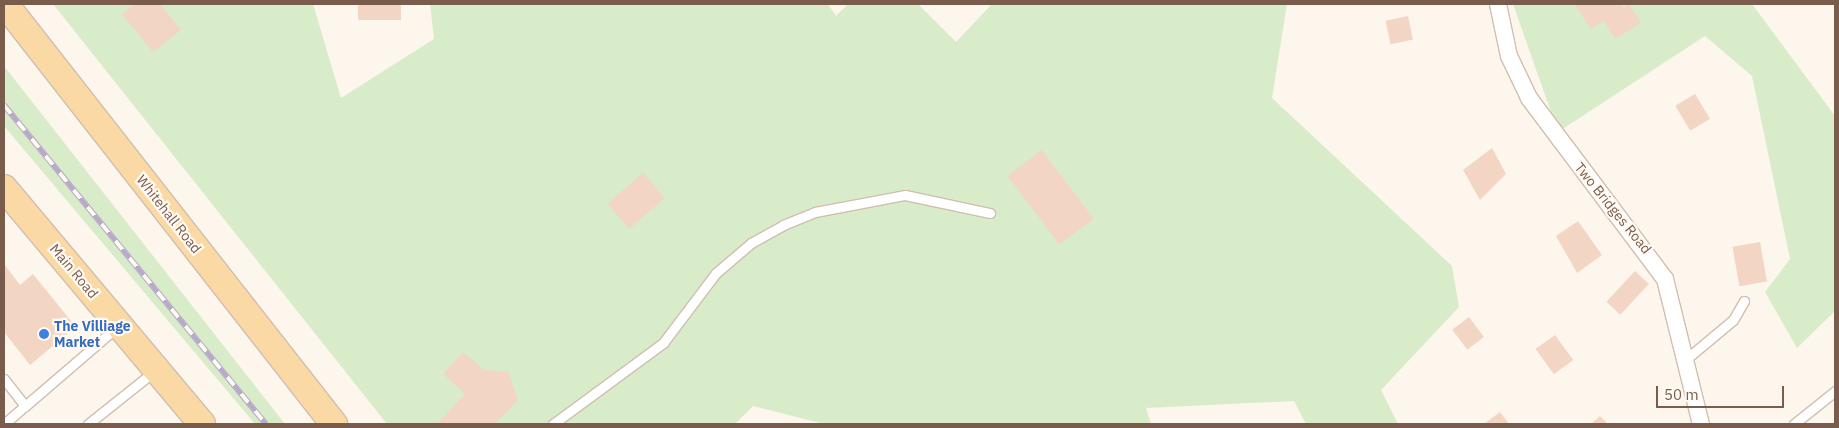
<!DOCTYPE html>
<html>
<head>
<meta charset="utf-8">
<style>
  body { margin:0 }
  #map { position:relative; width:1839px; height:428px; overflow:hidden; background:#fdf6ec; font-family:"IBM Plex Sans",sans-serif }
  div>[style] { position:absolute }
  .green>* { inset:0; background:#d8ecc9 }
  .building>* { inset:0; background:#f3d5c3; transform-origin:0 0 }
  .roads { filter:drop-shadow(1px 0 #d1beb0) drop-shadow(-1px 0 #d1beb0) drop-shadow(0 1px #d1beb0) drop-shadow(0 -1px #d1beb0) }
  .service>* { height:9px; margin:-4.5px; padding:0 4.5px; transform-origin:4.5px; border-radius:4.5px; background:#fff }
  .minor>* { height:16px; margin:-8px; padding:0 8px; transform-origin:8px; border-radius:8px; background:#fff }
  .primary>* { height:26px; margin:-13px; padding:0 13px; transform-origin:13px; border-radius:13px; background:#fbd9a5 }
  .rail>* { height:5.5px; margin-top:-2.75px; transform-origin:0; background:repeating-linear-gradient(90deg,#fffaf3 0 11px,#b9a8c9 0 22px); box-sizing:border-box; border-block:1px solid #b9a8c9 }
  .dots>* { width:14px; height:14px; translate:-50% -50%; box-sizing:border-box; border:2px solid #fffaf3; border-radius:50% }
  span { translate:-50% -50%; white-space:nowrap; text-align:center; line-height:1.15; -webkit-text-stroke:4.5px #fffaf3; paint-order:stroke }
  .street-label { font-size:14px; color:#7a5c4d }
  .shop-label { font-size:14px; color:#366cbe; font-weight:700 }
  .left { translate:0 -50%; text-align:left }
  .frame { position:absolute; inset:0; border:5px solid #7a5c4d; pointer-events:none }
  .scale { position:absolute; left:1656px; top:386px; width:128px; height:22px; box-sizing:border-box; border:2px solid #7a5c4d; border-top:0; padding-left:6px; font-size:15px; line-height:18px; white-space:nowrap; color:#7a5c4d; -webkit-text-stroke:4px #fffaf3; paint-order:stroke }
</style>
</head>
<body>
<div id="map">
  <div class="green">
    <i style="clip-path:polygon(53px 4px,313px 4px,341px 98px,434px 39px,430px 4px,828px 4px,836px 16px,848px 4px,918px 4px,956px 42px,992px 4px,1287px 4px,1272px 98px,1452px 266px,1459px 307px,1381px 390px,1398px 424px,1306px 424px,1294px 401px,1146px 408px,1151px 424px,824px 424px,753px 406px,735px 424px,387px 424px)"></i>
    <i style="clip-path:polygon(1513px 4px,1752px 4px,1835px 116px,1835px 311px,1797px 348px,1765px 292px,1790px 259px,1752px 76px,1705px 36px,1558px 132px)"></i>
    <i style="clip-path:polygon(4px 66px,285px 424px,255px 424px,4px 126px)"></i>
  </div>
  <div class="building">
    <i style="clip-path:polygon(135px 4px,160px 4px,181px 30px,153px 52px,122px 14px)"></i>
    <i style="left:358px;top:4px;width:43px;height:16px"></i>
    <i style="clip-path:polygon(1574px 4px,1620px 4px,1623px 8px,1629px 4px,1641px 23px,1615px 39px,1604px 21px,1591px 29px)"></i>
    <i style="left:1408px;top:16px;width:24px;height:23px;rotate:78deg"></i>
    <i style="left:1695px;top:94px;width:29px;height:23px;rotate:59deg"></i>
    <i style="clip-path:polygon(1492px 148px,1506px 174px,1480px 200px,1463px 170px)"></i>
    <i style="left:1042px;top:150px;width:86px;height:43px;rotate:53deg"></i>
    <i style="left:643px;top:173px;width:33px;height:47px;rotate:49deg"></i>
    <i style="clip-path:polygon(1578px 221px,1602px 255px,1577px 273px,1556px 236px)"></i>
    <i style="left:1760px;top:242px;width:40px;height:28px;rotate:80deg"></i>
    <i style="clip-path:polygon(4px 264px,20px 285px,33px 274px,76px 327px,30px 365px,4px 332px)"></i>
    <i style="left:1635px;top:271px;width:19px;height:42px;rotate:43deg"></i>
    <i style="left:1469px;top:317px;width:25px;height:21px;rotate:53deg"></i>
    <i style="left:1555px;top:335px;width:31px;height:24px;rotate:54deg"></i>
    <i style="clip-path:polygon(463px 352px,484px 370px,508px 372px,518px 400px,495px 424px,437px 424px,465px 394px,443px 374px)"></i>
    <i style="clip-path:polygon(1500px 412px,1509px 424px,1484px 424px)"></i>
    <i style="clip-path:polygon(1600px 416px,1608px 424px,1591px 424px)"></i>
  </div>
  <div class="roads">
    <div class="service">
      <i style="left:1685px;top:360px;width:62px;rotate:-39.8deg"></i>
      <i style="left:1733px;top:320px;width:22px;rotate:-60deg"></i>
      <i style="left:4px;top:379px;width:34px;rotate:52deg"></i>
      <i style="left:25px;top:406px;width:123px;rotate:-40.7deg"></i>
      <i style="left:4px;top:424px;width:28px;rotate:-41deg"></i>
      <i style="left:88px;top:424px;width:87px;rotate:-38.5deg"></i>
      <i style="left:553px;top:424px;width:137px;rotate:-36.4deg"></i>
      <i style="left:663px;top:343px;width:88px;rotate:-52.9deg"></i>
      <i style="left:716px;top:273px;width:46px;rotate:-40.6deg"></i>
      <i style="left:751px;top:243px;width:37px;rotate:-29deg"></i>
      <i style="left:783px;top:225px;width:35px;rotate:-22deg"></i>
      <i style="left:815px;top:212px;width:92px;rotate:-10.7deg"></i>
      <i style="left:905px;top:195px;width:87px;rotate:12deg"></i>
      <i style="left:1794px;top:424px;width:53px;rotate:-38.8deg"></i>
    </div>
    <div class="minor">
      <i style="left:1498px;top:4px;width:53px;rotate:78.1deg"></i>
      <i style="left:1509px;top:56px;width:47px;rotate:64.5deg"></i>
      <i style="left:1529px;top:98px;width:226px;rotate:53.1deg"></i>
      <i style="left:1665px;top:279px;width:149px;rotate:76.1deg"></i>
    </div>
    <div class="primary">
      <i style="left:5px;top:4px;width:534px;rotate:51.93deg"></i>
      <i style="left:4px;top:188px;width:308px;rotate:50deg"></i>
    </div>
  </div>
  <div class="rail">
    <i style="left:4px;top:105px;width:413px;rotate:50.6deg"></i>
  </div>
  <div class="dots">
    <i style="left:44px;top:334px;background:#3f7fe0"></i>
  </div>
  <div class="street-label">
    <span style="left:1613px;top:208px;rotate:51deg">Two Bridges Road</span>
    <span style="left:169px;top:214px;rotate:52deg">Whitehall Road</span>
    <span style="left:74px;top:271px;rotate:50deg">Main Road</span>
  </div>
  <div class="shop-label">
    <span class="left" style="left:54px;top:334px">The Villiage<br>Market</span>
  </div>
  <div class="frame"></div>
  <div class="scale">50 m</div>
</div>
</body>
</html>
